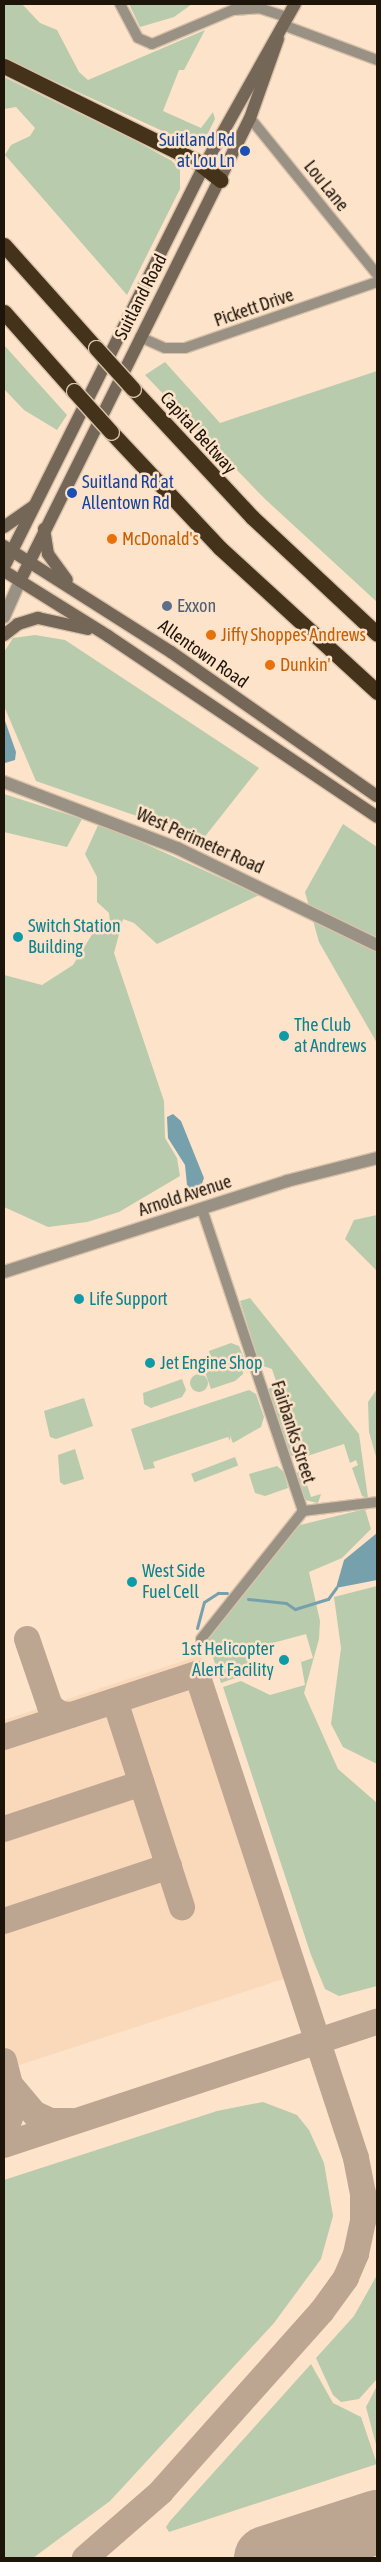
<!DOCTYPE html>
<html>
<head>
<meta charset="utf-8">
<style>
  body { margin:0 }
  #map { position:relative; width:381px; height:2562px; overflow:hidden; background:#fde3c9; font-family:"Asap Condensed",sans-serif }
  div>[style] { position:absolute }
  .built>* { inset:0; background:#f9d9b9 }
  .green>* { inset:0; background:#b8cbad; transform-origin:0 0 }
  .round { border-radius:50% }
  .water>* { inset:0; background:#77a0ad }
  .stream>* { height:3px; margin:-1.5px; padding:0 1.5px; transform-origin:1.5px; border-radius:1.5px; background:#77a0ad }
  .taxiway>* { height:26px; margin:-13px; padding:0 13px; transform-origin:13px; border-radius:13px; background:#bca692 }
  .runway>* { height:64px; margin:-32px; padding:0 32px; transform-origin:32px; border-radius:32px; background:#bca692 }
  .roads { filter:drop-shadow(1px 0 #d9c2aa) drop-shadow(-1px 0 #d9c2aa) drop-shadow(0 1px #d9c2aa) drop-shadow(0 -1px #d9c2aa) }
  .minor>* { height:10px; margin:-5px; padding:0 5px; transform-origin:5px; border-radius:5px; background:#9a9185 }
  .tertiary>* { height:12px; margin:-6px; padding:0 6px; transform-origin:6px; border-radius:6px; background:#9a9185 }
  .secondary>* { height:12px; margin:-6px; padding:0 6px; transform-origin:6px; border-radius:6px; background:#756757 }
  .motorway>* { height:15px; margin:-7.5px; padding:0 7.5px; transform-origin:7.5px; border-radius:7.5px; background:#44321a }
  .bridges { filter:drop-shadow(1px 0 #d9c2aa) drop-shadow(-1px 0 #d9c2aa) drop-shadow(0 1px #d9c2aa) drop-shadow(0 -1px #d9c2aa) }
  .motorway-bridge>* { height:15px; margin:-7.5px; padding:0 7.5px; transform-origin:7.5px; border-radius:7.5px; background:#44321a }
  .dots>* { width:14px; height:14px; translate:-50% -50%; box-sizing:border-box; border:2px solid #fde3c9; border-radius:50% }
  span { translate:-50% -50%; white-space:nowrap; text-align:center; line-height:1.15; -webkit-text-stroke:5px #fde3c9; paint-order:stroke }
  .transit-label { font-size:18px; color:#164399 }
  .right { translate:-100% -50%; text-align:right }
  .left { translate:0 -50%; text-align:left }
  .street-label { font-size:18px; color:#1d140a }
  .food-label { font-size:18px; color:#c56008 }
  .service-label { font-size:18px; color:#4e5e75 }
  .culture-label { font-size:18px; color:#0d838f }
  .frame { position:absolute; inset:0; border:5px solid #1d140a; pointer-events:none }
</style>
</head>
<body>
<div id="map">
  <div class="built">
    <i style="clip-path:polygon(201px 1655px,305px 1972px,4px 2070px,4px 1720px)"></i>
  </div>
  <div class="green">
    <i style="clip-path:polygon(4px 4px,22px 4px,40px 23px,57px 30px,79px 72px,88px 80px,205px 30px,184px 70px,179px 70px,163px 111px,201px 128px,213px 112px,215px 119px,208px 133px,199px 140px,182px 140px,4px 58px)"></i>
    <i style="clip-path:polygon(129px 4px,192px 4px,174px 17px,140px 27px)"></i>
    <i style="clip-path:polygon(4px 77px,134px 140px,172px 161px,180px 170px,180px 189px,127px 295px,5px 155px,11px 145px,30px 136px,35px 128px,16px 107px,4px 109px)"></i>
    <i style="clip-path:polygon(4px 345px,67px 415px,57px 430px,24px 410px,4px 389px)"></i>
    <i style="clip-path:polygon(165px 362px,220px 423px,377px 371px,377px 602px,265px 499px,145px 375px)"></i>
    <i style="clip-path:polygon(35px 635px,65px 640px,259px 768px,203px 839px,36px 781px,4px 706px,4px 652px,13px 638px)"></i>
    <i style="clip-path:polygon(4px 794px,82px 819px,67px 847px,4px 832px)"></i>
    <i style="clip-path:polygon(99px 823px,259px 895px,157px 944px,134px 923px,123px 919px,114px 953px,164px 1101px,165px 1138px,177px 1158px,180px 1176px,119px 1212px,87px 1222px,48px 1227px,4px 1207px,4px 975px,42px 985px,73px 965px,93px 933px,111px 933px,109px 913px,97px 902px,97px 877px,85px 854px)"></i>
    <i style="clip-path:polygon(343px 824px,377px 847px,377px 1043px,319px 942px,305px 892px)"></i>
    <i style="clip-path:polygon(377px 1215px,377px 1271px,345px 1239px,354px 1220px)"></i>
    <i style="clip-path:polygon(250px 1298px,359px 1434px,368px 1498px,362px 1496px,352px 1468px,358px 1465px,356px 1460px,350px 1463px,344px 1444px,298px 1459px,290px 1455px,268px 1390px,276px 1381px,272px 1369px,260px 1365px,240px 1301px)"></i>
    <i style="clip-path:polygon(231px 1343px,239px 1346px,244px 1358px,243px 1374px,235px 1381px,211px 1389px,205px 1372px,214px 1369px,209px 1351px)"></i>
    <i class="round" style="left:190px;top:1374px;width:18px;height:18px"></i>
    <i style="clip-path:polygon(182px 1379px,186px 1390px,182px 1397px,151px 1408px,144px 1404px,143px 1393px)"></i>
    <i style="clip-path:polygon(377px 1389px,377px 1460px,369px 1432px,368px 1402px)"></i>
    <i style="clip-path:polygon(249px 1390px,256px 1394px,264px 1417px,261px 1427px,233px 1443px,216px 1402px,230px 1436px,230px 1441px,228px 1437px,153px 1462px,155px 1468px,144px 1470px,131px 1429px)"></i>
    <i style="clip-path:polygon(84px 1398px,93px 1426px,56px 1439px,50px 1437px,44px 1411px)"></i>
    <i style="clip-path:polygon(75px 1449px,84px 1479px,64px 1485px,60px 1482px,58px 1455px)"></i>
    <i style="left:235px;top:1457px;width:9px;height:47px;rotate:69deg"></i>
    <i style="clip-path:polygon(277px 1466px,284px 1472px,288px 1488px,265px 1496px,255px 1493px,249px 1474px)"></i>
    <i style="clip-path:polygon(302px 1469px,311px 1497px,321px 1494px,318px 1503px,305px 1500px,296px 1474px)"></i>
    <i style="clip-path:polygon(365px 1509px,371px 1529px,342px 1558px,309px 1572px,320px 1621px,319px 1639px,304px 1693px,338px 1769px,377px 1803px,377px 1986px,339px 1996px,325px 1989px,311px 1955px,223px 1687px,241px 1681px,270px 1695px,305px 1685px,301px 1662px,313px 1658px,306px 1634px,250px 1649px,252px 1672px,221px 1683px,207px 1638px,296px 1526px)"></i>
    <i style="clip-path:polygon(377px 1586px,377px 1764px,343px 1747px,331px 1724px,341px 1648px,334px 1597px)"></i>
    <i style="clip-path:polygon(263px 2102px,297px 2115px,309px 2130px,324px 2163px,333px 2216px,321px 2259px,274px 2323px,110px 2501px,33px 2558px,4px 2558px,4px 2180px,217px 2111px)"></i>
    <i style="clip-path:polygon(377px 2275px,377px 2379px,359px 2399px,341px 2402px,333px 2395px,316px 2358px,354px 2316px)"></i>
    <i style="clip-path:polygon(311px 2364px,333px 2403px,361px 2417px,377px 2464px,169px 2532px,166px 2527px,170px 2521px)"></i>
    <i style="clip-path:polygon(377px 2386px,377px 2448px,366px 2407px)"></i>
  </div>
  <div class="water">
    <i style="clip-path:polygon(4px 718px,16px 752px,15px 760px,5px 763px)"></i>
    <i style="clip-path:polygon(173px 1114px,181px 1121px,204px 1178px,200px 1189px,190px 1189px,187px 1185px,185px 1165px,168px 1138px,167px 1117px)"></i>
    <i style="clip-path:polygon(377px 1533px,377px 1580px,336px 1588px,344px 1560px)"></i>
  </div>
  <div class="stream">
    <i style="left:248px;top:1599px;width:38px;rotate:6deg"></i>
    <i style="left:286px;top:1603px;width:11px;rotate:34deg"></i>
    <i style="left:295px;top:1609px;width:34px;rotate:-17deg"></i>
    <i style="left:328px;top:1599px;width:14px;rotate:-54deg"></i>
    <i style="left:197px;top:1628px;width:27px;rotate:-75deg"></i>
    <i style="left:204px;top:1602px;width:17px;rotate:-33deg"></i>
    <i style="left:218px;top:1593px;width:9px"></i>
  </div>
  <div class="taxiway">
    <i style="left:27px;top:1639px;width:71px;rotate:71.1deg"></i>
    <i style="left:50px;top:1706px;width:13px;rotate:39deg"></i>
    <i style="left:60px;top:1714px;width:11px;rotate:5deg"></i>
    <i style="left:115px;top:1701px;width:217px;rotate:72deg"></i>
    <i style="left:4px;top:1737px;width:203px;rotate:-18.1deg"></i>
    <i style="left:197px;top:1674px;width:509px;rotate:71.81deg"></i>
    <i style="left:356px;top:2158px;width:36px;rotate:79deg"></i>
    <i style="left:363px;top:2193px;width:28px;rotate:90deg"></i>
    <i style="left:363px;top:2221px;width:34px;rotate:102deg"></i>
    <i style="left:356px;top:2254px;width:26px;rotate:113deg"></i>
    <i style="left:346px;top:2278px;width:41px;rotate:126deg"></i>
    <i style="left:322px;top:2311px;width:242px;rotate:131.7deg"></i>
    <i style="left:161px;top:2492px;width:101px;rotate:139deg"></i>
    <i style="left:4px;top:1829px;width:145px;rotate:-18.4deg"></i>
    <i style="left:4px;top:1921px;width:174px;rotate:-18.4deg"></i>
    <i style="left:4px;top:2061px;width:44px;rotate:75.7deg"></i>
    <i style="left:15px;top:2104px;width:32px;rotate:110deg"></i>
    <i style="left:13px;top:2088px;width:34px;rotate:50deg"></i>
    <i style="left:35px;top:2114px;width:17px;rotate:24deg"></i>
    <i style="left:51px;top:2121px;width:20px"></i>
    <i style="left:4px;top:2145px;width:393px;rotate:-18.3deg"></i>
  </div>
  <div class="runway">
    <i style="left:266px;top:2558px;width:117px;rotate:-18deg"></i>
  </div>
  <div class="roads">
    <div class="minor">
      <i style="left:120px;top:4px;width:38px;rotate:62deg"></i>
      <i style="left:138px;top:38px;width:15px;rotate:23deg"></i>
      <i style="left:152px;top:44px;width:88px;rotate:-22.8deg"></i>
      <i style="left:233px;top:10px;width:26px;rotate:-4deg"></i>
      <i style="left:259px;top:8px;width:29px;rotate:18deg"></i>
      <i style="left:283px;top:25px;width:100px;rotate:20.4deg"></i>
      <i style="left:250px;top:118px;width:201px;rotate:50.9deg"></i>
      <i style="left:140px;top:337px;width:27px;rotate:24deg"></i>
      <i style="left:165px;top:348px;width:20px"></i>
      <i style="left:185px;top:348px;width:203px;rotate:-19deg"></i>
      <i style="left:303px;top:1511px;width:75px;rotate:-6.9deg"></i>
      <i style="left:201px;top:1639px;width:164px;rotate:-51.4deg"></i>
      <i style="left:303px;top:1511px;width:318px;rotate:-108.5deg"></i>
    </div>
    <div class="tertiary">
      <i style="left:4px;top:617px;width:39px;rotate:-66deg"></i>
      <i style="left:4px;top:782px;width:185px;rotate:20.9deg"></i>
      <i style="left:177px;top:848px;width:222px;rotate:25.9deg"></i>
      <i style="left:4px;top:1272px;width:297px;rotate:-17.8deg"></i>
      <i style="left:287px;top:1181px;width:93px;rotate:-14.3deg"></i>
    </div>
    <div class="secondary">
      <i style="left:4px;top:527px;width:37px;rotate:-35deg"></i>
      <i style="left:44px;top:529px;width:25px;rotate:81deg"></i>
      <i style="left:48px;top:554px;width:32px;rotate:54deg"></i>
      <i style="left:4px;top:546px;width:198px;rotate:32.4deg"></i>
      <i style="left:171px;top:652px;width:251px;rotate:35deg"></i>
      <i style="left:4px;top:567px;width:448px;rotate:-63.5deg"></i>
      <i style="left:204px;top:166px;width:186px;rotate:-60.7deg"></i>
      <i style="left:4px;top:571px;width:123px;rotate:32deg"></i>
      <i style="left:108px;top:636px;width:324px;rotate:33.9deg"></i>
      <i style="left:20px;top:581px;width:517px;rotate:-63.58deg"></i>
      <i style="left:250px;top:118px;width:84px;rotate:-70.5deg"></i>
      <i style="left:4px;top:635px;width:18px;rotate:-38deg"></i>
      <i style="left:18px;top:624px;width:21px;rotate:-17deg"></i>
      <i style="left:38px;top:618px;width:51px;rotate:12.4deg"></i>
    </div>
    <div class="motorway">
      <i style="left:4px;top:66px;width:214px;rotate:26.3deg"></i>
      <i style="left:196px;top:161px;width:31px;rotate:38deg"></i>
      <i style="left:4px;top:245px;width:138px;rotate:48.2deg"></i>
      <i style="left:4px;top:312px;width:106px;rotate:48.5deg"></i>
      <i style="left:133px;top:389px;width:175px;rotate:47.1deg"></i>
      <i style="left:252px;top:517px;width:171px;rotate:43.1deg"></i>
      <i style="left:111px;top:432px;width:159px;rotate:46.8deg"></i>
      <i style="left:220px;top:548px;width:213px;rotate:42.5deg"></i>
    </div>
  </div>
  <div class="bridges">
    <div class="motorway-bridge">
      <i style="left:96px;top:348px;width:55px;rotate:47.9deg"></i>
      <i style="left:74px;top:391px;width:55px;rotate:47.9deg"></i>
    </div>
  </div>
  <div class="dots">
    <i style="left:245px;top:151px;background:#1a4fb4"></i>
    <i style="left:72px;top:493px;background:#1a4fb4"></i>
    <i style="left:112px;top:539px;background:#e8710a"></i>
    <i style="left:167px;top:606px;background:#5c6f8a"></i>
    <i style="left:211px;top:635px;background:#e8710a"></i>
    <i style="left:270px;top:665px;background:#e8710a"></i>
    <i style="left:18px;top:937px;background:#0f9aa8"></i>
    <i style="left:284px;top:1036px;background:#0f9aa8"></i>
    <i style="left:79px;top:1299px;background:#0f9aa8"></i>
    <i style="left:150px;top:1363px;background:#0f9aa8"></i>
    <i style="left:132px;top:1582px;background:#0f9aa8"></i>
    <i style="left:284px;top:1660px;background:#0f9aa8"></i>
  </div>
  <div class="transit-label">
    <span class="right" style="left:235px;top:151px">Suitland Rd<br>at Lou Ln</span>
    <span class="left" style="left:82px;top:493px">Suitland Rd at<br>Allentown Rd</span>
  </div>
  <div class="street-label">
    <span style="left:326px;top:186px;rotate:51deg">Lou Lane</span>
    <span style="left:141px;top:297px;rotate:-63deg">Suitland Road</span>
    <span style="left:254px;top:308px;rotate:-19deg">Pickett Drive</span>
    <span style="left:198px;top:433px;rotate:48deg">Capital Beltway</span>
    <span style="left:203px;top:654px;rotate:35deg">Allentown Road</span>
    <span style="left:200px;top:841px;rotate:24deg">West Perimeter Road</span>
    <span style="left:185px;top:1196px;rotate:-18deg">Arnold Avenue</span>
    <span style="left:293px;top:1432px;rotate:72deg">Fairbanks Street</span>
  </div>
  <div class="food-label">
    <span class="left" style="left:122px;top:539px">McDonald's</span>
    <span class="left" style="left:221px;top:635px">Jiffy Shoppes Andrews</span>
    <span class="left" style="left:280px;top:665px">Dunkin'</span>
  </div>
  <div class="service-label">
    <span class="left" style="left:177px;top:606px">Exxon</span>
  </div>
  <div class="culture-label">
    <span class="left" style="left:28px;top:937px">Switch Station<br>Building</span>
    <span class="left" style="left:294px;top:1036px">The Club<br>at Andrews</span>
    <span class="left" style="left:89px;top:1299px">Life Support</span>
    <span class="left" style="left:160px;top:1363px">Jet Engine Shop</span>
    <span class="left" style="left:142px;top:1582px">West Side<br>Fuel Cell</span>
    <span class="right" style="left:274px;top:1660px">1st Helicopter<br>Alert Facility</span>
  </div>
  <div class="frame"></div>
</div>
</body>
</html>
